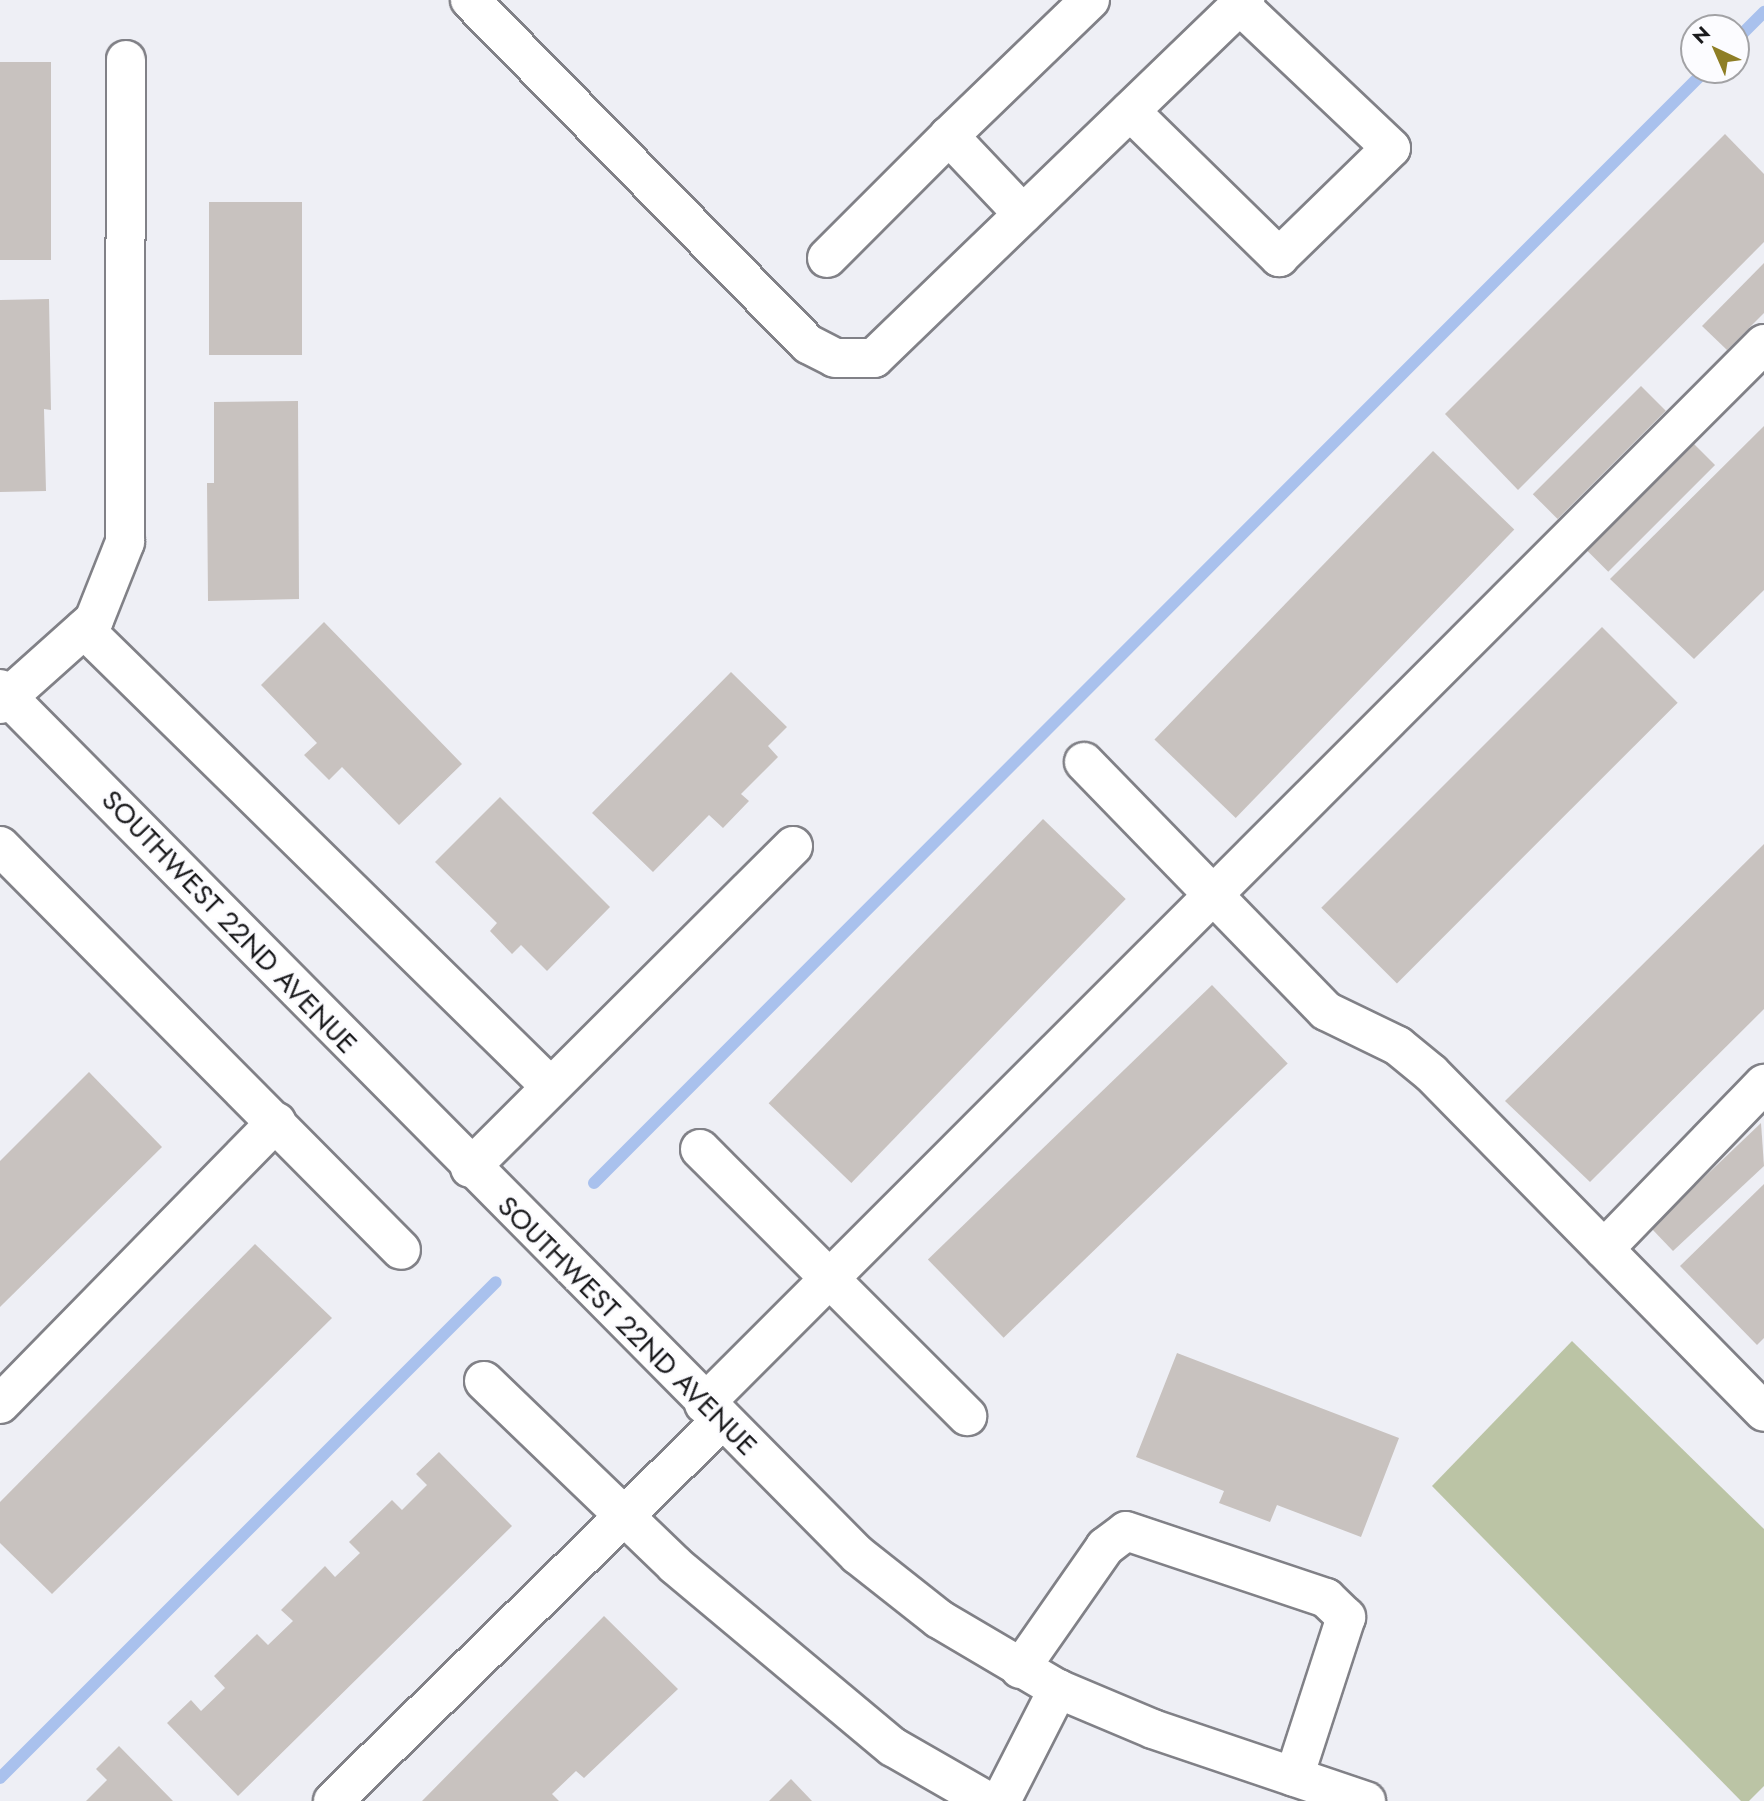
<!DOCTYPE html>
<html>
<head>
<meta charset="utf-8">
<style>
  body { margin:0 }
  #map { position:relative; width:1764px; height:1801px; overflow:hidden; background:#eeeff5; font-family:Jost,sans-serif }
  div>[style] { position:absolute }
  .green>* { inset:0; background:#bbc4a5 }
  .stream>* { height:12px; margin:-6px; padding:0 6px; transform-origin:6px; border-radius:6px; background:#a9c1ed }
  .building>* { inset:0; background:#c8c2bf; transform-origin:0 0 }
  .roads { filter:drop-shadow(2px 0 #818187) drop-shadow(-2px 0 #818187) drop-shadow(0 2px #818187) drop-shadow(0 -2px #818187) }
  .minor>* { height:38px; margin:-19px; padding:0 19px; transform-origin:19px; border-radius:19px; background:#fff }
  span { translate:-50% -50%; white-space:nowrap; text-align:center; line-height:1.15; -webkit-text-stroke:5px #fcfcff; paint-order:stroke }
  .street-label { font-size:28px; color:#1b1b1d }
  .north { position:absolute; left:1680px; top:14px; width:70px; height:70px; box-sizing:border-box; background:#fcfcff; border:2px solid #a2a2a5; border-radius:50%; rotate:316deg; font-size:19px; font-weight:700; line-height:28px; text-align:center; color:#1b1b1d }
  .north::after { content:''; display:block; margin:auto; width:24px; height:32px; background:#8e7e25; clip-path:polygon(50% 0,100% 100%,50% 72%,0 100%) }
</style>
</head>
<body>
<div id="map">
  <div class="green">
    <i style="clip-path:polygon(1572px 1341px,1764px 1529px,1764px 1786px,1749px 1801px,1741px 1801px,1432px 1486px)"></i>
  </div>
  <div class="stream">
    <i style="left:1736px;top:40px;width:40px;rotate:-45deg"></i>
    <i style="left:594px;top:1183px;width:1573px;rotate:-45.03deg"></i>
    <i style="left:0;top:1778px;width:701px;rotate:-45deg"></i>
  </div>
  <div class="building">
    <i style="left:0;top:62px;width:51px;height:198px"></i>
    <i style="clip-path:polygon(1725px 134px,1764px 174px,1764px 242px,1518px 490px,1445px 414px)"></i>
    <i style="left:302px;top:202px;width:153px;height:93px;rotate:90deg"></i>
    <i style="clip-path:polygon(1764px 263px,1764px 313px,1727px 350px,1702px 326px)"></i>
    <i style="clip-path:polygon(49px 299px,51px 410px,44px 409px,46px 491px,0 492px,0 300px)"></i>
    <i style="left:1641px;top:386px;width:35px;height:153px;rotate:45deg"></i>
    <i style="clip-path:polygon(298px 401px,299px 599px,208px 601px,207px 483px,214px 483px,214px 402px)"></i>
    <i style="clip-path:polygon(1764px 426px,1764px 590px,1694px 659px,1610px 579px)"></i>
    <i style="left:1691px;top:441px;width:34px;height:151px;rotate:45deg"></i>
    <i style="left:1433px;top:451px;width:113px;height:401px;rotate:44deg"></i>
    <i style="clip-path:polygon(324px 622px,462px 764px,399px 825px,342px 767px,329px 780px,304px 755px,317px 743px,261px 685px)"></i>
    <i style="left:1602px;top:627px;width:107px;height:397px;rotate:45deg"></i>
    <i style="clip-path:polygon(731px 672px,787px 727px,768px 746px,778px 757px,741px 794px,749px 801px,723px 828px,709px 815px,653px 872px,592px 813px)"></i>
    <i style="clip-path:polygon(500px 797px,610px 907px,547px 971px,521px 945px,512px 954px,490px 931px,497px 923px,435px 862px)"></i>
    <i style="left:1043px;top:819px;width:115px;height:395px;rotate:44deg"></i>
    <i style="clip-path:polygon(1764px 844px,1764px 1009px,1590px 1182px,1505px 1101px)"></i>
    <i style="left:1212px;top:985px;width:109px;height:395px;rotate:46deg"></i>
    <i style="clip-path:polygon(89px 1072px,162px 1147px,0 1307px,0 1161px)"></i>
    <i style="clip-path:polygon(1761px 1123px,1764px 1166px,1673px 1251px,1651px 1228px)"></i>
    <i style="clip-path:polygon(1764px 1184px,1764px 1338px,1757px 1345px,1680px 1266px)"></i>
    <i style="clip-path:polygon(255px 1244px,332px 1318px,52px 1594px,0 1543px,0 1502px)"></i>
    <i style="clip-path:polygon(1177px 1353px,1399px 1438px,1361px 1537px,1277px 1505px,1270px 1522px,1219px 1503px,1224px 1491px,1136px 1457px)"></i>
    <i style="clip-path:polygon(439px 1452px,512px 1526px,238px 1796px,167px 1723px,191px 1700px,201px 1711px,225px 1688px,214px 1676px,257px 1634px,268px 1645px,293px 1621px,281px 1610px,325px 1566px,335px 1577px,360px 1553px,349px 1542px,392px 1500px,402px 1510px,427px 1485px,416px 1474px)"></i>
    <i style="clip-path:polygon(604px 1616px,678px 1689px,584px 1778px,576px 1771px,552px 1794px,559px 1801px,422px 1801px)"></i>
    <i style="clip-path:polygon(119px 1746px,173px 1801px,86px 1801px,107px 1780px,96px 1769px)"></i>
    <i style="clip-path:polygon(791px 1779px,812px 1801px,769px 1801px)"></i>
  </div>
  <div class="roads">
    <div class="minor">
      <i style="left:470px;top:0;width:482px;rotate:45.5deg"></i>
      <i style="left:808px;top:344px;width:30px;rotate:27deg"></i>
      <i style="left:835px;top:358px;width:39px"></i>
      <i style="left:874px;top:358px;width:516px;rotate:-43.98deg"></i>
      <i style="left:1130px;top:111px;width:209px;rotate:44.4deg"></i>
      <i style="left:1279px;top:257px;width:156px;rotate:-44.2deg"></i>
      <i style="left:1391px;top:148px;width:208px;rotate:-136.6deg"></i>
      <i style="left:1023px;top:214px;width:108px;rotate:-133.5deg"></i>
      <i style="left:949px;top:136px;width:196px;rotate:-44deg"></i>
      <i style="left:827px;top:258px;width:173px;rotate:-45deg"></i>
      <i style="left:84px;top:629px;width:653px;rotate:44.44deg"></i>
      <i style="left:0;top:689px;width:1219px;rotate:45.27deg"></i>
      <i style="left:858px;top:1555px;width:103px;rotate:38.3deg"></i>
      <i style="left:939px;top:1619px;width:138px;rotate:30.5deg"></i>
      <i style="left:1058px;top:1689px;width:103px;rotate:22.8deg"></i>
      <i style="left:1153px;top:1729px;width:225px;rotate:18.7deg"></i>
      <i style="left:0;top:704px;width:126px;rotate:-41.8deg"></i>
      <i style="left:94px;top:620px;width:84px;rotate:-68.3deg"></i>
      <i style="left:125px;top:542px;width:482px;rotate:-89.9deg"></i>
      <i style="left:1084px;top:762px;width:347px;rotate:45.8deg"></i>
      <i style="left:1326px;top:1011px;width:80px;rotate:25.9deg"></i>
      <i style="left:1398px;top:1046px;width:43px;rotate:39.3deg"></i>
      <i style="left:1431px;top:1073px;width:475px;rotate:45.5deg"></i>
      <i style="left:0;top:846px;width:569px;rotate:45.21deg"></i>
      <i style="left:700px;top:1149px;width:378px;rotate:45deg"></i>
      <i style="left:470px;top:1168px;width:456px;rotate:-44.9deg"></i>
      <i style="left:1604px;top:1249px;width:230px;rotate:-45.9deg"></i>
      <i style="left:484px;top:1381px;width:265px;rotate:43.9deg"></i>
      <i style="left:675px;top:1565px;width:284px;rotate:39.9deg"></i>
      <i style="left:893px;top:1747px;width:108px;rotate:29.9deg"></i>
      <i style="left:0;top:1404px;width:395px;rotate:-45.6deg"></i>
      <i style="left:704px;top:1404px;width:1499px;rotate:-45deg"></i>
      <i style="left:1020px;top:1669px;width:149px;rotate:-55.1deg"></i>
      <i style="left:1105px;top:1547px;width:26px;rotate:-37deg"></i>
      <i style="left:1126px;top:1531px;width:211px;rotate:18.5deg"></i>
      <i style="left:1326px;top:1598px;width:28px;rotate:44deg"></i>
      <i style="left:1346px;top:1617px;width:168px;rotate:108deg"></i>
      <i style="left:333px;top:1801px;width:543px;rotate:-44.4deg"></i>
      <i style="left:1001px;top:1801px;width:126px;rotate:-63deg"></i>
    </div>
  </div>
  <div class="street-label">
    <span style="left:229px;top:922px;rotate:46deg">SOUTHWEST 22ND AVENUE</span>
    <span style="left:627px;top:1326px;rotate:45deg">SOUTHWEST 22ND AVENUE</span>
  </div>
  <div class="north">N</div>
</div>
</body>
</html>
